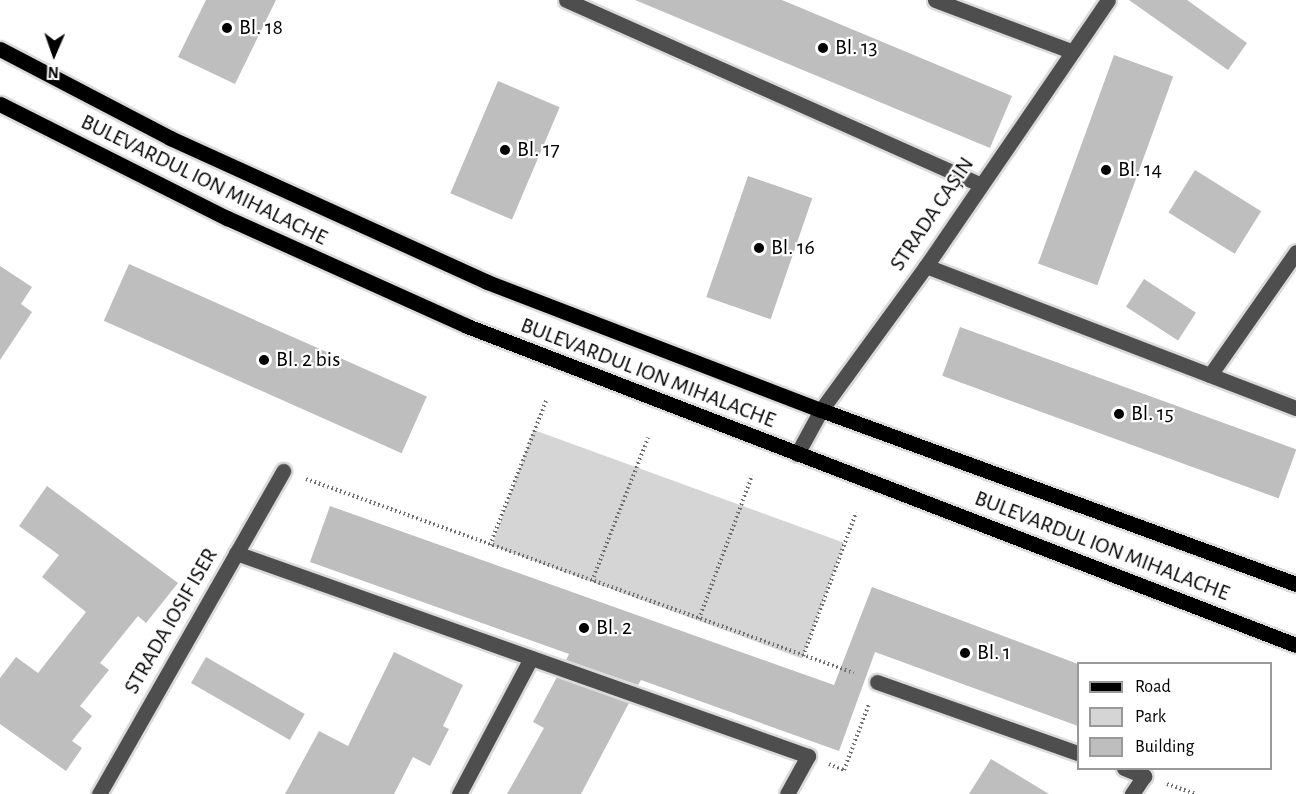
<!DOCTYPE html>
<html>
<head>
<meta charset="utf-8">
<style>
  body { margin:0 }
  #map { position:relative; width:1296px; height:794px; overflow:hidden; background:#fff; font-family:"Alegreya Sans",sans-serif }
  div>[style] { position:absolute }
  .green>* { inset:0; background:#d5d5d5; transform-origin:0 0 }
  .building>* { inset:0; background:#bebebe; transform-origin:0 0 }
  .path>* { height:4px; margin-top:-2px; transform-origin:0; background:repeating-linear-gradient(90deg,#707070 0 1.5px,transparent 0 4.5px) }
  .roads { filter:drop-shadow(2px 0 #dbdbdb) drop-shadow(-2px 0 #dbdbdb) drop-shadow(0 2px #dbdbdb) drop-shadow(0 -2px #dbdbdb) }
  .minor>* { height:15px; margin:-7.5px; padding:0 7.5px; transform-origin:7.5px; border-radius:7.5px; background:#4e4e4e }
  .major>* { height:15px; margin:-7.5px; padding:0 7.5px; transform-origin:7.5px; border-radius:7.5px; background:#000 }
  .dots>* { width:16px; height:16px; translate:-50% -50%; box-sizing:border-box; border:3px solid #fff; border-radius:50% }
  span { translate:-50% -50%; white-space:nowrap; text-align:center; line-height:1.15; -webkit-text-stroke:4.5px #fff; paint-order:stroke }
  .poi-label { font-size:22px; color:#000 }
  .left { translate:0 -50%; text-align:left }
  .street-label { font-size:22px; color:#000 }
  .legend { position:absolute; left:1077px; top:662px; width:195px; height:108px; box-sizing:border-box; background:#fff; border:2px solid #999; margin:0; padding:8px 10px; list-style:none; font-size:18px; color:#000 }
  .legend li { display:flex; align-items:center; gap:12px; height:30px }
  .legend b { width:30px; border:2px solid #999 }
  .north { position:absolute; left:24px; top:24px; width:60px; height:60px; -webkit-text-stroke:4px #fff; paint-order:stroke; rotate:182deg; font-size:16px; font-weight:700; line-height:24px; text-align:center; color:#000 }
  .north::after { content:''; display:block; margin:auto; width:21px; height:27px; background:#000; clip-path:polygon(50% 0,100% 100%,50% 72%,0 100%) }
</style>
</head>
<body>
<div id="map">
  <div class="green">
    <i style="left:534px;top:430px;width:330px;height:123px;rotate:20deg"></i>
  </div>
  <div class="building">
    <i style="clip-path:polygon(206px 0,276px 0,235px 84px,178px 57px)"></i>
    <i style="clip-path:polygon(635px 0,782px 0,1012px 96px,990px 148px)"></i>
    <i style="clip-path:polygon(1129px 0,1187px 0,1247px 43px,1228px 70px)"></i>
    <i style="left:1114px;top:55px;width:63px;height:222px;rotate:20deg"></i>
    <i style="left:498px;top:81px;width:67px;height:122px;rotate:23deg"></i>
    <i style="left:1195px;top:170px;width:78px;height:50px;rotate:32deg"></i>
    <i style="left:748px;top:176px;width:68px;height:128px;rotate:19deg"></i>
    <i style="left:129px;top:264px;width:326px;height:62px;rotate:24deg"></i>
    <i style="clip-path:polygon(0 266px,32px 287px,21px 304px,32px 312px,0 360px)"></i>
    <i style="left:1144px;top:279px;width:62px;height:33px;rotate:33deg"></i>
    <i style="left:960px;top:327px;width:358px;height:52px;rotate:20deg"></i>
    <i style="clip-path:polygon(47px 486px,178px 583px,146px 623px,138px 616px,100px 663px,109px 670px,80px 706px,92px 716px,72px 741px,82px 748px,66px 771px,0 724px,0 678px,16px 657px,38px 673px,86px 612px,42px 577px,59px 555px,19px 526px)"></i>
    <i style="clip-path:polygon(330px 506px,834px 685px,872px 587px,1078px 664px,1078px 726px,875px 652px,839px 751px,641px 680px,638px 685px,566px 660px,569px 654px,310px 562px)"></i>
    <i style="clip-path:polygon(394px 652px,463px 685px,443px 726px,449px 729px,430px 766px,413px 757px,394px 794px,285px 794px,319px 731px,348px 746px)"></i>
    <i style="left:206px;top:657px;width:114px;height:30px;rotate:30deg"></i>
    <i style="clip-path:polygon(557px 677px,629px 703px,581px 794px,507px 794px,544px 728px,533px 722px)"></i>
    <i style="clip-path:polygon(991px 759px,1049px 794px,969px 794px)"></i>
  </div>
  <div class="path">
    <i style="left:306px;top:479px;width:581px;rotate:19.49deg"></i>
    <i style="left:490px;top:545px;width:155px;rotate:-68.7deg"></i>
    <i style="left:592px;top:581px;width:154px;rotate:-68.6deg"></i>
    <i style="left:699px;top:619px;width:153px;rotate:-69.7deg"></i>
    <i style="left:803px;top:656px;width:153px;rotate:-69.7deg"></i>
    <i style="left:829px;top:764px;width:16px;rotate:22deg"></i>
    <i style="left:844px;top:770px;width:71px;rotate:-69.3deg"></i>
    <i style="left:1167px;top:784px;width:31px;rotate:19deg"></i>
  </div>
  <div class="roads">
    <div class="minor">
      <i style="left:566px;top:0;width:453px;rotate:24deg"></i>
      <i style="left:935px;top:0;width:145px;rotate:20.6deg"></i>
      <i style="left:926px;top:266px;width:396px;rotate:21deg"></i>
      <i style="left:1210px;top:375px;width:150px;rotate:-55deg"></i>
      <i style="left:797px;top:454px;width:50px;rotate:-61.4deg"></i>
      <i style="left:821px;top:410px;width:178px;rotate:-53.9deg"></i>
      <i style="left:926px;top:266px;width:322px;rotate:-55.6deg"></i>
      <i style="left:236px;top:553px;width:607px;rotate:19.54deg"></i>
      <i style="left:808px;top:756px;width:43px;rotate:118.9deg"></i>
      <i style="left:877px;top:682px;width:213px;rotate:19.5deg"></i>
      <i style="left:1124px;top:768px;width:22px;rotate:22deg"></i>
      <i style="left:1144px;top:776px;width:22px;rotate:124deg"></i>
      <i style="left:99px;top:794px;width:372px;rotate:-60.3deg"></i>
      <i style="left:459px;top:794px;width:154px;rotate:-62.1deg"></i>
    </div>
    <div class="major">
      <i style="left:0;top:49px;width:192px;rotate:27.6deg"></i>
      <i style="left:170px;top:138px;width:348px;rotate:24.4deg"></i>
      <i style="left:487px;top:282px;width:358px;rotate:21deg"></i>
      <i style="left:821px;top:410px;width:506px;rotate:20.12deg"></i>
      <i style="left:0;top:104px;width:254px;rotate:26.7deg"></i>
      <i style="left:227px;top:218px;width:263px;rotate:24.2deg"></i>
      <i style="left:467px;top:326px;width:888px;rotate:21.05deg"></i>
    </div>
  </div>
  <div class="dots">
    <i style="left:227px;top:28px;background:#000"></i>
    <i style="left:823px;top:48px;background:#000"></i>
    <i style="left:505px;top:150px;background:#000"></i>
    <i style="left:1106px;top:170px;background:#000"></i>
    <i style="left:759px;top:248px;background:#000"></i>
    <i style="left:264px;top:360px;background:#000"></i>
    <i style="left:1119px;top:414px;background:#000"></i>
    <i style="left:584px;top:628px;background:#000"></i>
    <i style="left:965px;top:653px;background:#000"></i>
  </div>
  <div class="poi-label">
    <span class="left" style="left:239px;top:28px">Bl. 18</span>
    <span class="left" style="left:835px;top:48px">Bl. 13</span>
    <span class="left" style="left:517px;top:150px">Bl. 17</span>
    <span class="left" style="left:1118px;top:170px">Bl. 14</span>
    <span class="left" style="left:771px;top:248px">Bl. 16</span>
    <span class="left" style="left:276px;top:360px">Bl. 2 bis</span>
    <span class="left" style="left:1131px;top:414px">Bl. 15</span>
    <span class="left" style="left:596px;top:628px">Bl. 2</span>
    <span class="left" style="left:977px;top:653px">Bl. 1</span>
  </div>
  <div class="street-label">
    <span style="left:204px;top:180px;rotate:26deg">BULEVARDUL ION MIHALACHE</span>
    <span style="left:932px;top:214px;rotate:-56deg">STRADA CAȘIN</span>
    <span style="left:648px;top:373px;rotate:21deg">BULEVARDUL ION MIHALACHE</span>
    <span style="left:1102px;top:546px;rotate:21deg">BULEVARDUL ION MIHALACHE</span>
    <span style="left:171px;top:621px;rotate:-60deg">STRADA IOSIF ISER</span>
  </div>
  <ul class="legend">
  <li><b style="height:8px;background:#000"></b>Road</li>
  <li><b style="height:16px;background:#d5d5d5"></b>Park</li>
  <li><b style="height:16px;background:#bebebe"></b>Building</li>
  </ul>
  <div class="north">N</div>
</div>
</body>
</html>
